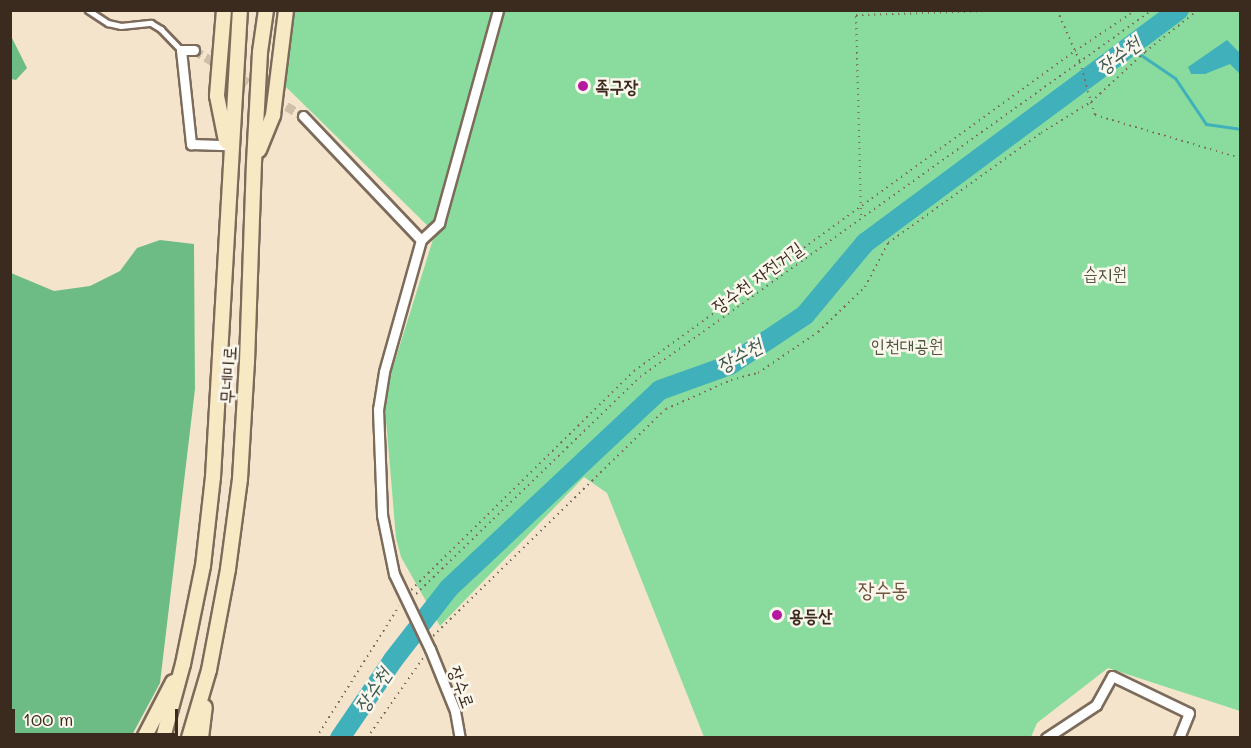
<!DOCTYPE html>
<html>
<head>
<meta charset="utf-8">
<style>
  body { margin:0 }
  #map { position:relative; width:1251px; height:748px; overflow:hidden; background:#f4e4cb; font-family:Mali,"Poor Story",sans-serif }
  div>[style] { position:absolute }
  .green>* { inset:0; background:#89dc9e }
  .forest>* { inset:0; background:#6ebc85 }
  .water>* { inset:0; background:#40b0bb }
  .stream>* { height:3px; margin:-1.5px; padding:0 1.5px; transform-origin:1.5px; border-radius:1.5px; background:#40b0bb }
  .river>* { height:20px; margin:-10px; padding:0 10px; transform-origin:10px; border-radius:10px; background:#40b0bb }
  .minor-tunnel>* { height:9px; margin-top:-4.5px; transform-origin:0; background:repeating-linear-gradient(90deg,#cfbfa8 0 9px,transparent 0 13.5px) }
  .path>* { height:2px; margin-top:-1px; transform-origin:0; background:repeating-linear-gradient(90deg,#7c6b5b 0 1.5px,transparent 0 6px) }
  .roads { filter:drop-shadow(2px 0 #7c6b5b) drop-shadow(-2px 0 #7c6b5b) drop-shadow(0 2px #7c6b5b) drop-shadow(0 -2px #7c6b5b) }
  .service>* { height:4.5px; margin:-2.25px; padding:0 2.25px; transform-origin:2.25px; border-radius:2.25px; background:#fff }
  .minor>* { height:9px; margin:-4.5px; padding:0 4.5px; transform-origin:4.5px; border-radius:4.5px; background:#fff }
  .secondary>* { height:14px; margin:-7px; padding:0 7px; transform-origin:7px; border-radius:7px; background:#f6e9c3 }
  .dots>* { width:16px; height:16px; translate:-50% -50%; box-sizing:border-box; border:3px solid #fbf7ec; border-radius:50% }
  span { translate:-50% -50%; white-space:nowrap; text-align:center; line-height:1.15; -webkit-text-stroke:5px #fbf7ec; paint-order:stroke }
  .poi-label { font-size:18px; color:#3b2a1e; font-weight:700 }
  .left { translate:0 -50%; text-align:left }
  .park-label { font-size:18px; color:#4e563e }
  .street-label { font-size:18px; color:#3b2a1e }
  .water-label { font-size:20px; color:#3d5955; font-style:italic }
  .quarter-label { font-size:21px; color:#6f5641 }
  .frame { position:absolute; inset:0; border:12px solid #3b2a1e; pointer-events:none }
  .scale { position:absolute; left:12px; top:709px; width:166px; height:27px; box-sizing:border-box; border:3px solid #3b2a1e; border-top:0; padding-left:8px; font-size:18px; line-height:21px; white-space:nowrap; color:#3b2a1e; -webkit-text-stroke:4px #fbf7ec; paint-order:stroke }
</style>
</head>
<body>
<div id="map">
  <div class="green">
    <i style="clip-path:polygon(295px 11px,1240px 11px,1240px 711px,1108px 668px,1037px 723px,1031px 737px,704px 737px,607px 493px,584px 477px,440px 626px,401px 557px,396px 538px,384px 396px,435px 233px,284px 85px)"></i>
  </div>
  <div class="forest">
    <i style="clip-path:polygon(11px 36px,27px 68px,16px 80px,11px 79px)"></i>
    <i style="clip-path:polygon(160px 240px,194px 244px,195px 389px,160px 683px,131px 737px,11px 737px,11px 273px,54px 291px,90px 286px,120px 271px,137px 248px)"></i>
  </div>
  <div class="water">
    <i style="clip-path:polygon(1227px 40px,1240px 53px,1240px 74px,1230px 64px,1205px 74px,1191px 74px,1188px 67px)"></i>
  </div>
  <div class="stream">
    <i style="left:1138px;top:53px;width:45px;rotate:34deg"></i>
    <i style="left:1175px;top:78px;width:55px;rotate:56deg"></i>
    <i style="left:1206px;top:124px;width:34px;rotate:8deg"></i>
  </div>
  <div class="river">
    <i style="left:340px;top:738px;width:94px;rotate:-55.8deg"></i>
    <i style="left:393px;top:660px;width:91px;rotate:-52.1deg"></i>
    <i style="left:449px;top:588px;width:289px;rotate:-43.2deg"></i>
    <i style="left:660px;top:390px;width:74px;rotate:-19.7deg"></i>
    <i style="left:730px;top:365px;width:90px;rotate:-33.7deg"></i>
    <i style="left:805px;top:315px;width:94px;rotate:-50.2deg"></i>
    <i style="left:865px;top:243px;width:391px;rotate:-36.6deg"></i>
  </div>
  <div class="minor-tunnel">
    <i style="left:194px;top:50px;width:127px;rotate:31.2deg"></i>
  </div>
  <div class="path">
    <i style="left:856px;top:10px;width:208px;rotate:88.6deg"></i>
    <i style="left:1057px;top:10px;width:57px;rotate:66.1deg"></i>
    <i style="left:1080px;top:62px;width:41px;rotate:74.6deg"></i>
    <i style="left:1091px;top:102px;width:74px;rotate:-42.8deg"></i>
    <i style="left:1145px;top:52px;width:68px;rotate:-38.4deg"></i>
    <i style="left:856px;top:15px;width:169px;rotate:-1.7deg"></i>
    <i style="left:411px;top:590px;width:313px;rotate:-44.5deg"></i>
    <i style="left:634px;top:371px;width:545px;rotate:-35.97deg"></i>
    <i style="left:1075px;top:51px;width:73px;rotate:-33.9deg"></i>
    <i style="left:416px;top:594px;width:312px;rotate:-44.1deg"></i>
    <i style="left:640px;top:377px;width:630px;rotate:-35.63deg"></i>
    <i style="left:433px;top:636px;width:325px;rotate:-44.3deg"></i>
    <i style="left:666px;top:409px;width:71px;rotate:-24deg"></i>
    <i style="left:731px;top:380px;width:28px;rotate:-15deg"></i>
    <i style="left:758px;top:373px;width:73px;rotate:-34.3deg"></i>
    <i style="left:818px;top:332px;width:65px;rotate:-43.8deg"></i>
    <i style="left:865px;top:287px;width:50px;rotate:-62.4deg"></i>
    <i style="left:888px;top:243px;width:188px;rotate:-35.7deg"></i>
    <i style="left:1041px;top:133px;width:59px;rotate:-31.8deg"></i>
    <i style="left:1091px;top:102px;width:14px;rotate:73deg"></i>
    <i style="left:1095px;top:115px;width:151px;rotate:16.5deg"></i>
    <i style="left:316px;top:738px;width:156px;rotate:-57.8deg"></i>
    <i style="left:367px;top:738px;width:98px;rotate:-55deg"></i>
  </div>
  <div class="roads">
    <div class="service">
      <i style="left:88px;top:10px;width:24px;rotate:33deg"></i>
      <i style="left:108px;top:23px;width:13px;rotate:13deg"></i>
      <i style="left:121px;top:26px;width:30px;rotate:-6deg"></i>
      <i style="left:151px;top:23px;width:12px;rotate:31deg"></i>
      <i style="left:161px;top:29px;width:29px;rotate:46deg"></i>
    </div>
    <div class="minor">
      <i style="left:194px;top:50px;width:13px;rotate:180deg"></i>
      <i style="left:181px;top:50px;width:95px;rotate:83.9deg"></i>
      <i style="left:191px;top:144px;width:36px;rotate:2deg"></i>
      <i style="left:303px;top:116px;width:171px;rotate:46.4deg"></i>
      <i style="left:421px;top:240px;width:137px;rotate:105.7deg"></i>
      <i style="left:384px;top:372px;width:37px;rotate:99deg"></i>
      <i style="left:378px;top:409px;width:106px;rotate:87.8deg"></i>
      <i style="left:382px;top:515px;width:60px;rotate:78.5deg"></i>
      <i style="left:394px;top:574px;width:83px;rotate:64.4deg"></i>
      <i style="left:430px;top:649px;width:67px;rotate:68deg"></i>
      <i style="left:455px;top:711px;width:27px;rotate:80deg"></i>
      <i style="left:421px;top:240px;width:25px;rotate:-43deg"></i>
      <i style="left:439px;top:223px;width:221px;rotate:-74.5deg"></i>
      <i style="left:1046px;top:738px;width:60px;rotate:-33.4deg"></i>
      <i style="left:1096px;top:705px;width:33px;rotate:-61deg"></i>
      <i style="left:1112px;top:676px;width:85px;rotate:25.7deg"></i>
      <i style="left:1189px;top:713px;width:27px;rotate:112deg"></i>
    </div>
    <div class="secondary">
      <i style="left:224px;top:10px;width:86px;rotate:94.7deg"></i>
      <i style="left:217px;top:96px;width:46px;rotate:78.7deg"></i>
      <i style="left:259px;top:150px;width:38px;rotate:-68deg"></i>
      <i style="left:273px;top:115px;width:106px;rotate:-82.9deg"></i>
      <i style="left:144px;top:738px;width:63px;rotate:-62.6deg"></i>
      <i style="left:163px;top:738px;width:77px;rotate:-74.9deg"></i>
      <i style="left:183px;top:664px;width:100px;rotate:-78.5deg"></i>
      <i style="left:203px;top:566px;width:90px;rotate:-83.6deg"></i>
      <i style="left:213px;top:477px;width:468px;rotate:-86.7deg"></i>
      <i style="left:189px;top:738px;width:71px;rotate:-73.6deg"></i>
      <i style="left:209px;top:670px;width:103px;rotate:-79.3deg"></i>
      <i style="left:228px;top:569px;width:91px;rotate:-82.4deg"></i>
      <i style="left:240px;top:479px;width:117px;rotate:-86.6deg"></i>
      <i style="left:247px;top:362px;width:199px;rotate:-88deg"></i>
      <i style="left:254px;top:163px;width:111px;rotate:-86.9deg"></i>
      <i style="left:260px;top:52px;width:42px;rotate:-81.9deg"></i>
      <i style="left:201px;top:738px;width:31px;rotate:-83deg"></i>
    </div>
  </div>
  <div class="dots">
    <i style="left:583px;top:86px;background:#b5179e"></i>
    <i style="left:777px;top:615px;background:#b5179e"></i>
  </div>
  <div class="poi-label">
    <span class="left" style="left:595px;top:86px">족구장</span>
    <span class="left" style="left:789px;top:615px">용등산</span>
  </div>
  <div class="park-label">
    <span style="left:1105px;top:273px">습지원</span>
    <span style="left:907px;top:345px">인천대공원</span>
  </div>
  <div class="street-label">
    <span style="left:757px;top:277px;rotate:-36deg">장수천 자전거길</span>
    <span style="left:228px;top:375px;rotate:-87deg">무네미로</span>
    <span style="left:462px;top:687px;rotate:70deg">장수로</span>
  </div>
  <div class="water-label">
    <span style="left:1118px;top:55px;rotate:-36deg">장수천</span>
    <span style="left:739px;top:355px;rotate:-29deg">장수천</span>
    <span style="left:372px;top:690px;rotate:-56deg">장수천</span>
  </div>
  <div class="quarter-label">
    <span style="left:883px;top:589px">장수동</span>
  </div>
  <div class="frame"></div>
  <div class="scale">100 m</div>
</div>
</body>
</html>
